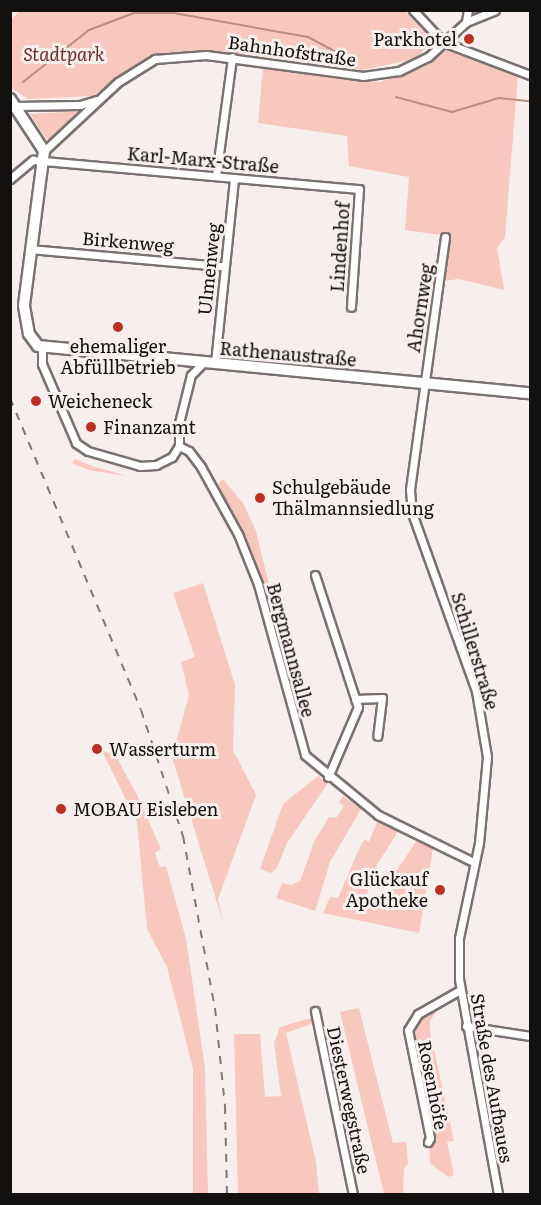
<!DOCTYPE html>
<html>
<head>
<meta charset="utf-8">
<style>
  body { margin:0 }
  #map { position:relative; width:541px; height:1205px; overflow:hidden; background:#f7efed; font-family:Literata,serif }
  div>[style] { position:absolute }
  .green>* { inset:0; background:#f8c7bf }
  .stream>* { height:2px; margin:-1px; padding:0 1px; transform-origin:1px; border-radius:1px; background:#bd8c84 }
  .roads { filter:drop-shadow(2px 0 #797270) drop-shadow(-2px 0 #797270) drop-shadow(0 2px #797270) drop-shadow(0 -2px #797270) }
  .minor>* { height:7px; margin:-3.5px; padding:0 3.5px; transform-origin:3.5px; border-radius:3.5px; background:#fff }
  .secondary>* { height:10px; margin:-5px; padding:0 5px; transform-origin:5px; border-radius:5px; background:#fff }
  .rail>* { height:2px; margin-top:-1px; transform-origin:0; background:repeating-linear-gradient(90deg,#7e7978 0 8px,transparent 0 16px) }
  .dots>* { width:16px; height:16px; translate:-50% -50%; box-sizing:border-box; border:3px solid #f7efed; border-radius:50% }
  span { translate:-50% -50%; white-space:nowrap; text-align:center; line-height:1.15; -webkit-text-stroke:6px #f7efed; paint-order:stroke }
  .poi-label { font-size:18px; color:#131010 }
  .right { translate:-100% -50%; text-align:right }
  .left { translate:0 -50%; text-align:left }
  .street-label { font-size:18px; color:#131010 }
  .park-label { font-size:18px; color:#6e2f28; font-style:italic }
  .frame { position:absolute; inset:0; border:12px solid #131010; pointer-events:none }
</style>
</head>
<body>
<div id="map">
  <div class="green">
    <i style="clip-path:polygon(20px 10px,405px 11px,425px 33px,429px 44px,416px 59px,362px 70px,214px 52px,169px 52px,138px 64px,93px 96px,28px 99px,11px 88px,10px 21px)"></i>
    <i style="clip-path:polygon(449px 49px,518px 75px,505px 237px,497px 248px,504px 290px,459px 279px,442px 281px,448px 236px,405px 230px,409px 177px,349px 166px,347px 136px,258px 123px,263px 67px,379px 82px,422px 68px)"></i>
    <i style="clip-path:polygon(83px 111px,54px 140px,46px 138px,30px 114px)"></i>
    <i style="clip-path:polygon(75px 459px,92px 466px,127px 476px,88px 470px,72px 463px)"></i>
    <i style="clip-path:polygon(223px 479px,243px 503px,256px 531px,269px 585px,262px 588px,254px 559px,218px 484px)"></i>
    <i style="clip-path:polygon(203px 583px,235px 685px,233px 750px,256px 795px,218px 899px,223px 922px,172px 757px,189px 695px,181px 662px,195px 657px,173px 593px)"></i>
    <i style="clip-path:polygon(102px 751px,115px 754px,139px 799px,161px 849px,155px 853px,160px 867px,166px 866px,186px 939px,205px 1068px,208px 1194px,193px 1194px,193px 1069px,167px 967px,147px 929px,137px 822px)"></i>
    <i style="clip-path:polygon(318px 776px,328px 783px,287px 843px,277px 868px,271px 873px,260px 869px,283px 804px)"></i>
    <i style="clip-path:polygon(343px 796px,361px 809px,330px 862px,315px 911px,276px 898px,282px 883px,291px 885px,300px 881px,315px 840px,329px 817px,336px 818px,344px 806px,339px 802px)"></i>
    <i style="clip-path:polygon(378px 819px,399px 830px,377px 865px,363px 906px,382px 904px,393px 876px,417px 840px,433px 848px,419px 933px,323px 913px,330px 897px,338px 898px,359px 849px,364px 839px,369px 842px)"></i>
    <i style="clip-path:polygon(442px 1003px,430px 1021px,430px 1031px,454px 1141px,447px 1142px,454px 1175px,448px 1177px,430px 1163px,429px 1144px,433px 1140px,412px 1037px,412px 1027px,422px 1014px)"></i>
    <i style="clip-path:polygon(359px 1008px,393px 1143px,406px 1142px,408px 1164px,404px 1168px,403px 1194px,384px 1194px,340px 1012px)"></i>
    <i style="clip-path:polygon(311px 1018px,314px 1023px,286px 1033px,316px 1162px,319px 1194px,238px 1194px,234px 1034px,260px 1034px,265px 1097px,281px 1096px,274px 1043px,280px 1027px)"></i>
  </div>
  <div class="stream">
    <i style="left:23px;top:82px;width:84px;rotate:-38.2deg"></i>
    <i style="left:89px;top:30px;width:48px;rotate:-20.7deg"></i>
    <i style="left:134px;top:13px;width:40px"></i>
    <i style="left:174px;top:13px;width:136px;rotate:10.2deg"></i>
    <i style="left:308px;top:37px;width:49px;rotate:28.1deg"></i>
    <i style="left:396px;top:97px;width:58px;rotate:15deg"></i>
    <i style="left:452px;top:112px;width:49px;rotate:-16.6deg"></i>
    <i style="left:499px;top:98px;width:31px;rotate:6deg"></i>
  </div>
  <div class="roads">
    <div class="minor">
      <i style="left:413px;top:10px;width:44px;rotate:46.8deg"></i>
      <i style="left:443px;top:42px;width:93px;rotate:20.8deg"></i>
      <i style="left:466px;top:22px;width:31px;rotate:-22deg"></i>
      <i style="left:15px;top:106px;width:65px;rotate:-0.9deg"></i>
      <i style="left:80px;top:105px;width:17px;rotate:-17deg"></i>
      <i style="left:44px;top:151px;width:101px;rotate:-43deg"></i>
      <i style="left:118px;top:82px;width:44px;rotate:-31.9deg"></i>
      <i style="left:155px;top:59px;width:51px;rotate:-4.5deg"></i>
      <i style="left:206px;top:55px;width:158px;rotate:7.6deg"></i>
      <i style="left:363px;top:76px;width:36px;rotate:-8deg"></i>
      <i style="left:399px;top:71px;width:32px;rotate:-26deg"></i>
      <i style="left:428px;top:57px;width:52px;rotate:-42.6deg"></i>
      <i style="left:466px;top:22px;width:12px;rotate:-81deg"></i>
      <i style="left:216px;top:176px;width:120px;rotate:-82.3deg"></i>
      <i style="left:10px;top:179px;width:30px;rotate:-40deg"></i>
      <i style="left:33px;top:160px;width:327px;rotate:5.1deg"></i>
      <i style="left:359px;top:189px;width:118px;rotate:93.9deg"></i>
      <i style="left:445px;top:237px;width:255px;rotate:97.9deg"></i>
      <i style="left:410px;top:490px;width:23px;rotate:85deg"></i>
      <i style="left:412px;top:513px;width:189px;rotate:70.2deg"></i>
      <i style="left:476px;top:691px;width:67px;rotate:80.5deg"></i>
      <i style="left:487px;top:757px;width:86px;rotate:95.3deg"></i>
      <i style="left:479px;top:843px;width:97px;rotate:101.9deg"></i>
      <i style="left:459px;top:938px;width:41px;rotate:90deg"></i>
      <i style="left:459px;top:979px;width:219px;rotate:79.7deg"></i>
      <i style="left:30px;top:249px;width:193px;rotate:5.1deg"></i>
      <i style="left:42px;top:348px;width:16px;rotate:90deg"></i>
      <i style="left:42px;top:364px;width:86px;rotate:66.7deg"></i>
      <i style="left:76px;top:443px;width:14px;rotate:34deg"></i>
      <i style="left:88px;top:451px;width:54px;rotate:16.1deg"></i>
      <i style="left:140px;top:466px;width:16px;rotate:-4deg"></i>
      <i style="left:156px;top:465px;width:18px;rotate:-27deg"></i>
      <i style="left:172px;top:457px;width:13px;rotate:-58deg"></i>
      <i style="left:179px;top:446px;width:23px;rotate:-90deg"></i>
      <i style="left:179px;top:423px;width:49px;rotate:-76deg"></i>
      <i style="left:191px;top:375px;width:17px;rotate:-45deg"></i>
      <i style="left:215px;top:363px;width:186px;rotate:-84.1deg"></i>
      <i style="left:179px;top:446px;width:11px;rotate:27deg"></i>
      <i style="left:189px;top:451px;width:20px;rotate:53deg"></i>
      <i style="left:201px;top:467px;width:77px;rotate:61.1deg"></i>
      <i style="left:238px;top:534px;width:54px;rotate:68.2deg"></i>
      <i style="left:258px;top:584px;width:177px;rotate:74.6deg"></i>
      <i style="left:305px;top:755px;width:94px;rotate:39.4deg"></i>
      <i style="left:378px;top:815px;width:106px;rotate:26.3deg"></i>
      <i style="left:315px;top:575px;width:139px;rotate:72deg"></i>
      <i style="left:358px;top:707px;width:76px;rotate:113.2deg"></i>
      <i style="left:355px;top:699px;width:27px;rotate:-2deg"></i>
      <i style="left:382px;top:698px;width:38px;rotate:97deg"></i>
      <i style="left:315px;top:1011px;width:187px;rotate:78.3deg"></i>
      <i style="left:466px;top:1026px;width:65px;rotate:8.9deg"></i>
      <i style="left:428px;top:1142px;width:4px;rotate:-63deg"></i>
      <i style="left:430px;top:1138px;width:110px;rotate:-101.5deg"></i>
      <i style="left:408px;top:1030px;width:19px;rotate:-58deg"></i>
      <i style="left:418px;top:1014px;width:48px;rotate:-29.7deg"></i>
    </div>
    <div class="secondary">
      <i style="left:10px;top:99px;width:62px;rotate:56.8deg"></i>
      <i style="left:44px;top:151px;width:156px;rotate:97.4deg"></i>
      <i style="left:24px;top:306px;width:28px;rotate:80deg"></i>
      <i style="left:29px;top:334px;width:15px;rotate:53deg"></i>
      <i style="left:38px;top:346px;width:494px;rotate:5.5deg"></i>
    </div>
  </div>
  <div class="rail">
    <i style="left:10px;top:398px;width:338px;rotate:67.2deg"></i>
    <i style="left:141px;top:710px;width:133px;rotate:71.6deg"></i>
    <i style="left:183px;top:836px;width:175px;rotate:79.5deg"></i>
    <i style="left:215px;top:1008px;width:99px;rotate:84.2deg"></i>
    <i style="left:225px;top:1106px;width:88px;rotate:88.7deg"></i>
  </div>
  <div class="dots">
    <i style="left:469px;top:39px;background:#bc2f25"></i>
    <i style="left:118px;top:327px;background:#bc2f25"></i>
    <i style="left:36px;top:401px;background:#bc2f25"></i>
    <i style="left:91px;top:427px;background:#bc2f25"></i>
    <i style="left:260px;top:498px;background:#bc2f25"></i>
    <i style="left:97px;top:749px;background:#bc2f25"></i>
    <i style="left:61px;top:809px;background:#bc2f25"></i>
    <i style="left:440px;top:890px;background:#bc2f25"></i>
  </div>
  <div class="poi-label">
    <span class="right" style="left:457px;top:39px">Parkhotel</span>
    <span style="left:118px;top:357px">ehemaliger<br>Abfüllbetrieb</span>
    <span class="left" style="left:48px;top:401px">Weicheneck</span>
    <span class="left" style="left:103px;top:427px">Finanzamt</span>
    <span class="left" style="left:272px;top:498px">Schulgebäude<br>Thälmannsiedlung</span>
    <span class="left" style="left:109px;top:749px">Wasserturm</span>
    <span class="left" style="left:73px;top:809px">MOBAU Eisleben</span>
    <span class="right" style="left:428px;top:890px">Glückauf<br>Apotheke</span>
  </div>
  <div class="street-label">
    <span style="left:292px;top:51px;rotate:8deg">Bahnhofstraße</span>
    <span style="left:203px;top:160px;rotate:5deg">Karl-Marx-Straße</span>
    <span style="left:128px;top:242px;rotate:5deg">Birkenweg</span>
    <span style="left:340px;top:247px;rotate:-86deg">Lindenhof</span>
    <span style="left:209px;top:269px;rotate:-84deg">Ulmenweg</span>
    <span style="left:420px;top:308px;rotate:-81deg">Ahornweg</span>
    <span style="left:288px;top:354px;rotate:5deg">Rathenaustraße</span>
    <span style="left:291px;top:650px;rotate:75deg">Bergmannsallee</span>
    <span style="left:475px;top:651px;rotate:73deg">Schillerstraße</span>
    <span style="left:492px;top:1078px;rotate:80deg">Straße des Aufbaues</span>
    <span style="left:433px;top:1085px;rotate:79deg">Rosenhöfe</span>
    <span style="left:349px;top:1100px;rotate:78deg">Diesterwegstraße</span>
  </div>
  <div class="park-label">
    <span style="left:64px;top:54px">Stadtpark</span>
  </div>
  <div class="frame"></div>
</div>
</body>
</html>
